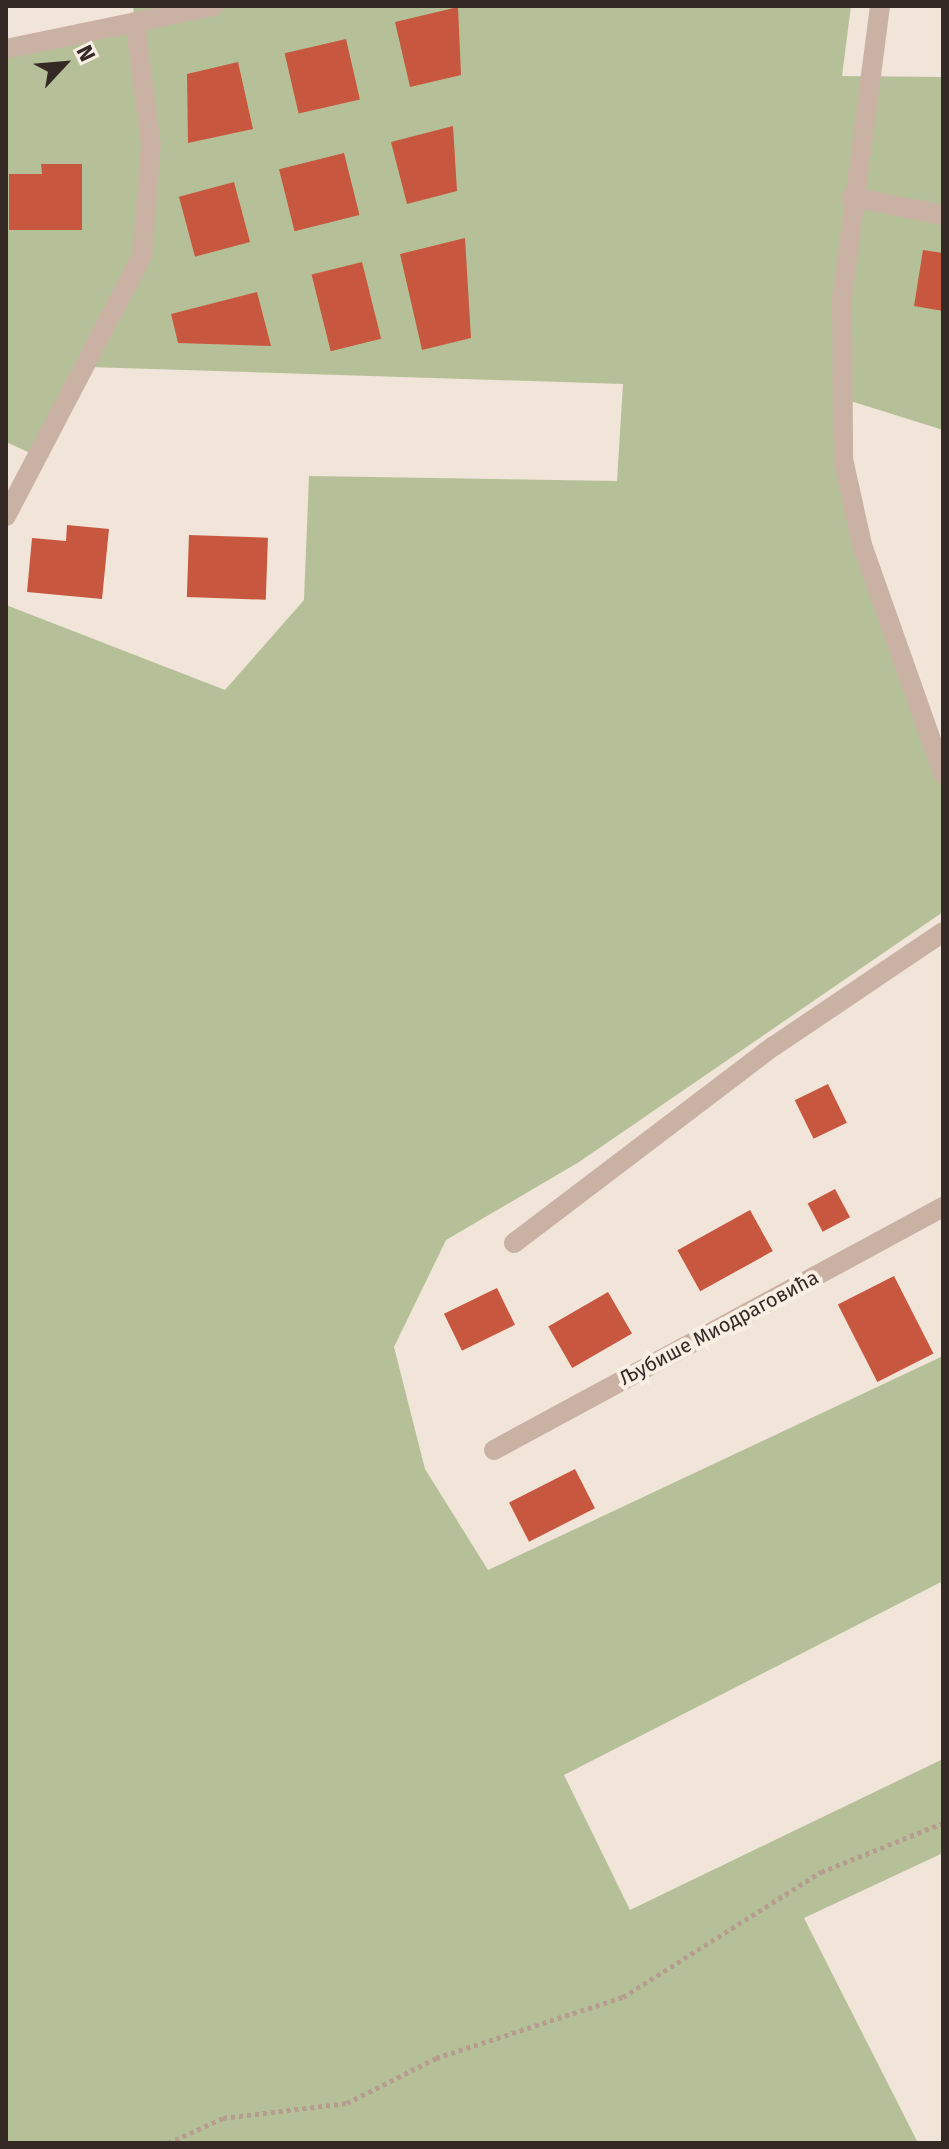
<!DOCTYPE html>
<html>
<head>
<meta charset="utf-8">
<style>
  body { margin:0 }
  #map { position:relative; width:949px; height:2149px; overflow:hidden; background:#f1e4d8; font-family:"Fira Sans",sans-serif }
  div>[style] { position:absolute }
  .green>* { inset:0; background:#b6c098 }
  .building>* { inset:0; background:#c8573f; transform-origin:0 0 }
  .path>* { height:5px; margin-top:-2.5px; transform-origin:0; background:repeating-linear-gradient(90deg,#b59c8e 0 4px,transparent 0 8px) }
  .minor>* { height:20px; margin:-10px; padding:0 10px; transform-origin:10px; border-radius:10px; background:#c9b2a4 }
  span { translate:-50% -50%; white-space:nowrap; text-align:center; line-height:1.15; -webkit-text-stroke:8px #f9eee4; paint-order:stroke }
  .street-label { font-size:20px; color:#352926 }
  .frame { position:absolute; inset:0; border:8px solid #352926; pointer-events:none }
  .north { position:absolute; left:24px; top:24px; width:80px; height:80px; -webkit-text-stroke:6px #f9eee4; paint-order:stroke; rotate:64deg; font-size:22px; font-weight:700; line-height:32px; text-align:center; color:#352926 }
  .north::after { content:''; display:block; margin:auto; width:28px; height:36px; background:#352926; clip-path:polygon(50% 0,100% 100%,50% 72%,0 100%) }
</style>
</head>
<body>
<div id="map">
  <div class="green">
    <i style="clip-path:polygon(133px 6px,851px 6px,842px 76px,943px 77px,943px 430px,841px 398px,875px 583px,943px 774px,943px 912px,579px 1162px,446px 1240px,394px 1347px,425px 1469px,488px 1570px,943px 1356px,943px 1581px,564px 1775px,630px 1910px,943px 1759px,943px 1853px,804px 1918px,918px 2143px,6px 2143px,6px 605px,225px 690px,304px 600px,309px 476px,617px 481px,623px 384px,89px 367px,39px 457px,6px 442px,6px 49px,135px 21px)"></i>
  </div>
  <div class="building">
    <i style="clip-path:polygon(458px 7px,461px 75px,410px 87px,395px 22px)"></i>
    <i style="left:346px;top:39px;width:62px;height:63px;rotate:77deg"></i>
    <i style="clip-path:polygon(238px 62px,253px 129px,188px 143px,187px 74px)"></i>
    <i style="clip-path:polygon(453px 126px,457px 191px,407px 204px,391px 142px)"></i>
    <i style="left:344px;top:153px;width:64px;height:67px;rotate:76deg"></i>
    <i style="clip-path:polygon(41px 164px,82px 164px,82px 230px,9px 230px,9px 174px,42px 174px)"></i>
    <i style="left:234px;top:182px;width:62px;height:57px;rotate:75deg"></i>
    <i style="clip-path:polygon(465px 238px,471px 338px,422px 350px,400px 254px)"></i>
    <i style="clip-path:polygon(923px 250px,943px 253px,943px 311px,914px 306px)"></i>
    <i style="left:362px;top:262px;width:79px;height:52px;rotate:76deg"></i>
    <i style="clip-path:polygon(257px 292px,271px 346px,178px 343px,171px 314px)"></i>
    <i style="clip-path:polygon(67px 525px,109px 529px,102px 599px,27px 592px,32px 538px,66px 541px)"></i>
    <i style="left:189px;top:535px;width:79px;height:62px;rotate:2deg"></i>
    <i style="left:828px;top:1084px;width:43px;height:37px;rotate:64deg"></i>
    <i style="left:835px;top:1189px;width:32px;height:31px;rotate:62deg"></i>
    <i style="left:750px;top:1210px;width:47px;height:83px;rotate:61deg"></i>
    <i style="left:894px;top:1276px;width:87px;height:63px;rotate:63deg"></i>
    <i style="left:497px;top:1288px;width:41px;height:59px;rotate:64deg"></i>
    <i style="left:608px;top:1292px;width:48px;height:69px;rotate:60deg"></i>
    <i style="left:575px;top:1469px;width:44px;height:74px;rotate:63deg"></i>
  </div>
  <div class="path">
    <i style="left:168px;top:2143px;width:60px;rotate:-24.4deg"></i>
    <i style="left:223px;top:2118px;width:125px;rotate:-6.9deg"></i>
    <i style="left:347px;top:2103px;width:100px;rotate:-26.8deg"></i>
    <i style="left:436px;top:2058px;width:197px;rotate:-18.1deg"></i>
    <i style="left:623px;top:1997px;width:234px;rotate:-32.3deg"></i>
    <i style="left:821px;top:1872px;width:131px;rotate:-21.9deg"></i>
  </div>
  <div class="minor">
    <i style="left:880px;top:6px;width:296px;rotate:97.4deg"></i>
    <i style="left:842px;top:300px;width:159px;rotate:89.6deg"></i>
    <i style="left:843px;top:459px;width:88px;rotate:77.5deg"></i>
    <i style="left:862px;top:545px;width:243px;rotate:70.5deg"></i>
    <i style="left:6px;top:49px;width:212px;rotate:-11.7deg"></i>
    <i style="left:851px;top:197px;width:94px;rotate:11.1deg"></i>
    <i style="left:6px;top:516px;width:293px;rotate:-62.4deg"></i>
    <i style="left:142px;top:256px;width:111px;rotate:-85.4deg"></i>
    <i style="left:151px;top:145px;width:124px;rotate:-97.4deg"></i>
    <i style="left:514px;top:1243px;width:326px;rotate:-37.2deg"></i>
    <i style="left:774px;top:1046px;width:204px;rotate:-34deg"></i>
    <i style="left:494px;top:1450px;width:511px;rotate:-28.42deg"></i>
  </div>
  <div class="street-label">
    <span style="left:719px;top:1328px;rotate:-28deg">Љубише Миодраговића</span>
  </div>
  <div class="frame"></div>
  <div class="north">N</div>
</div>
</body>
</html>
